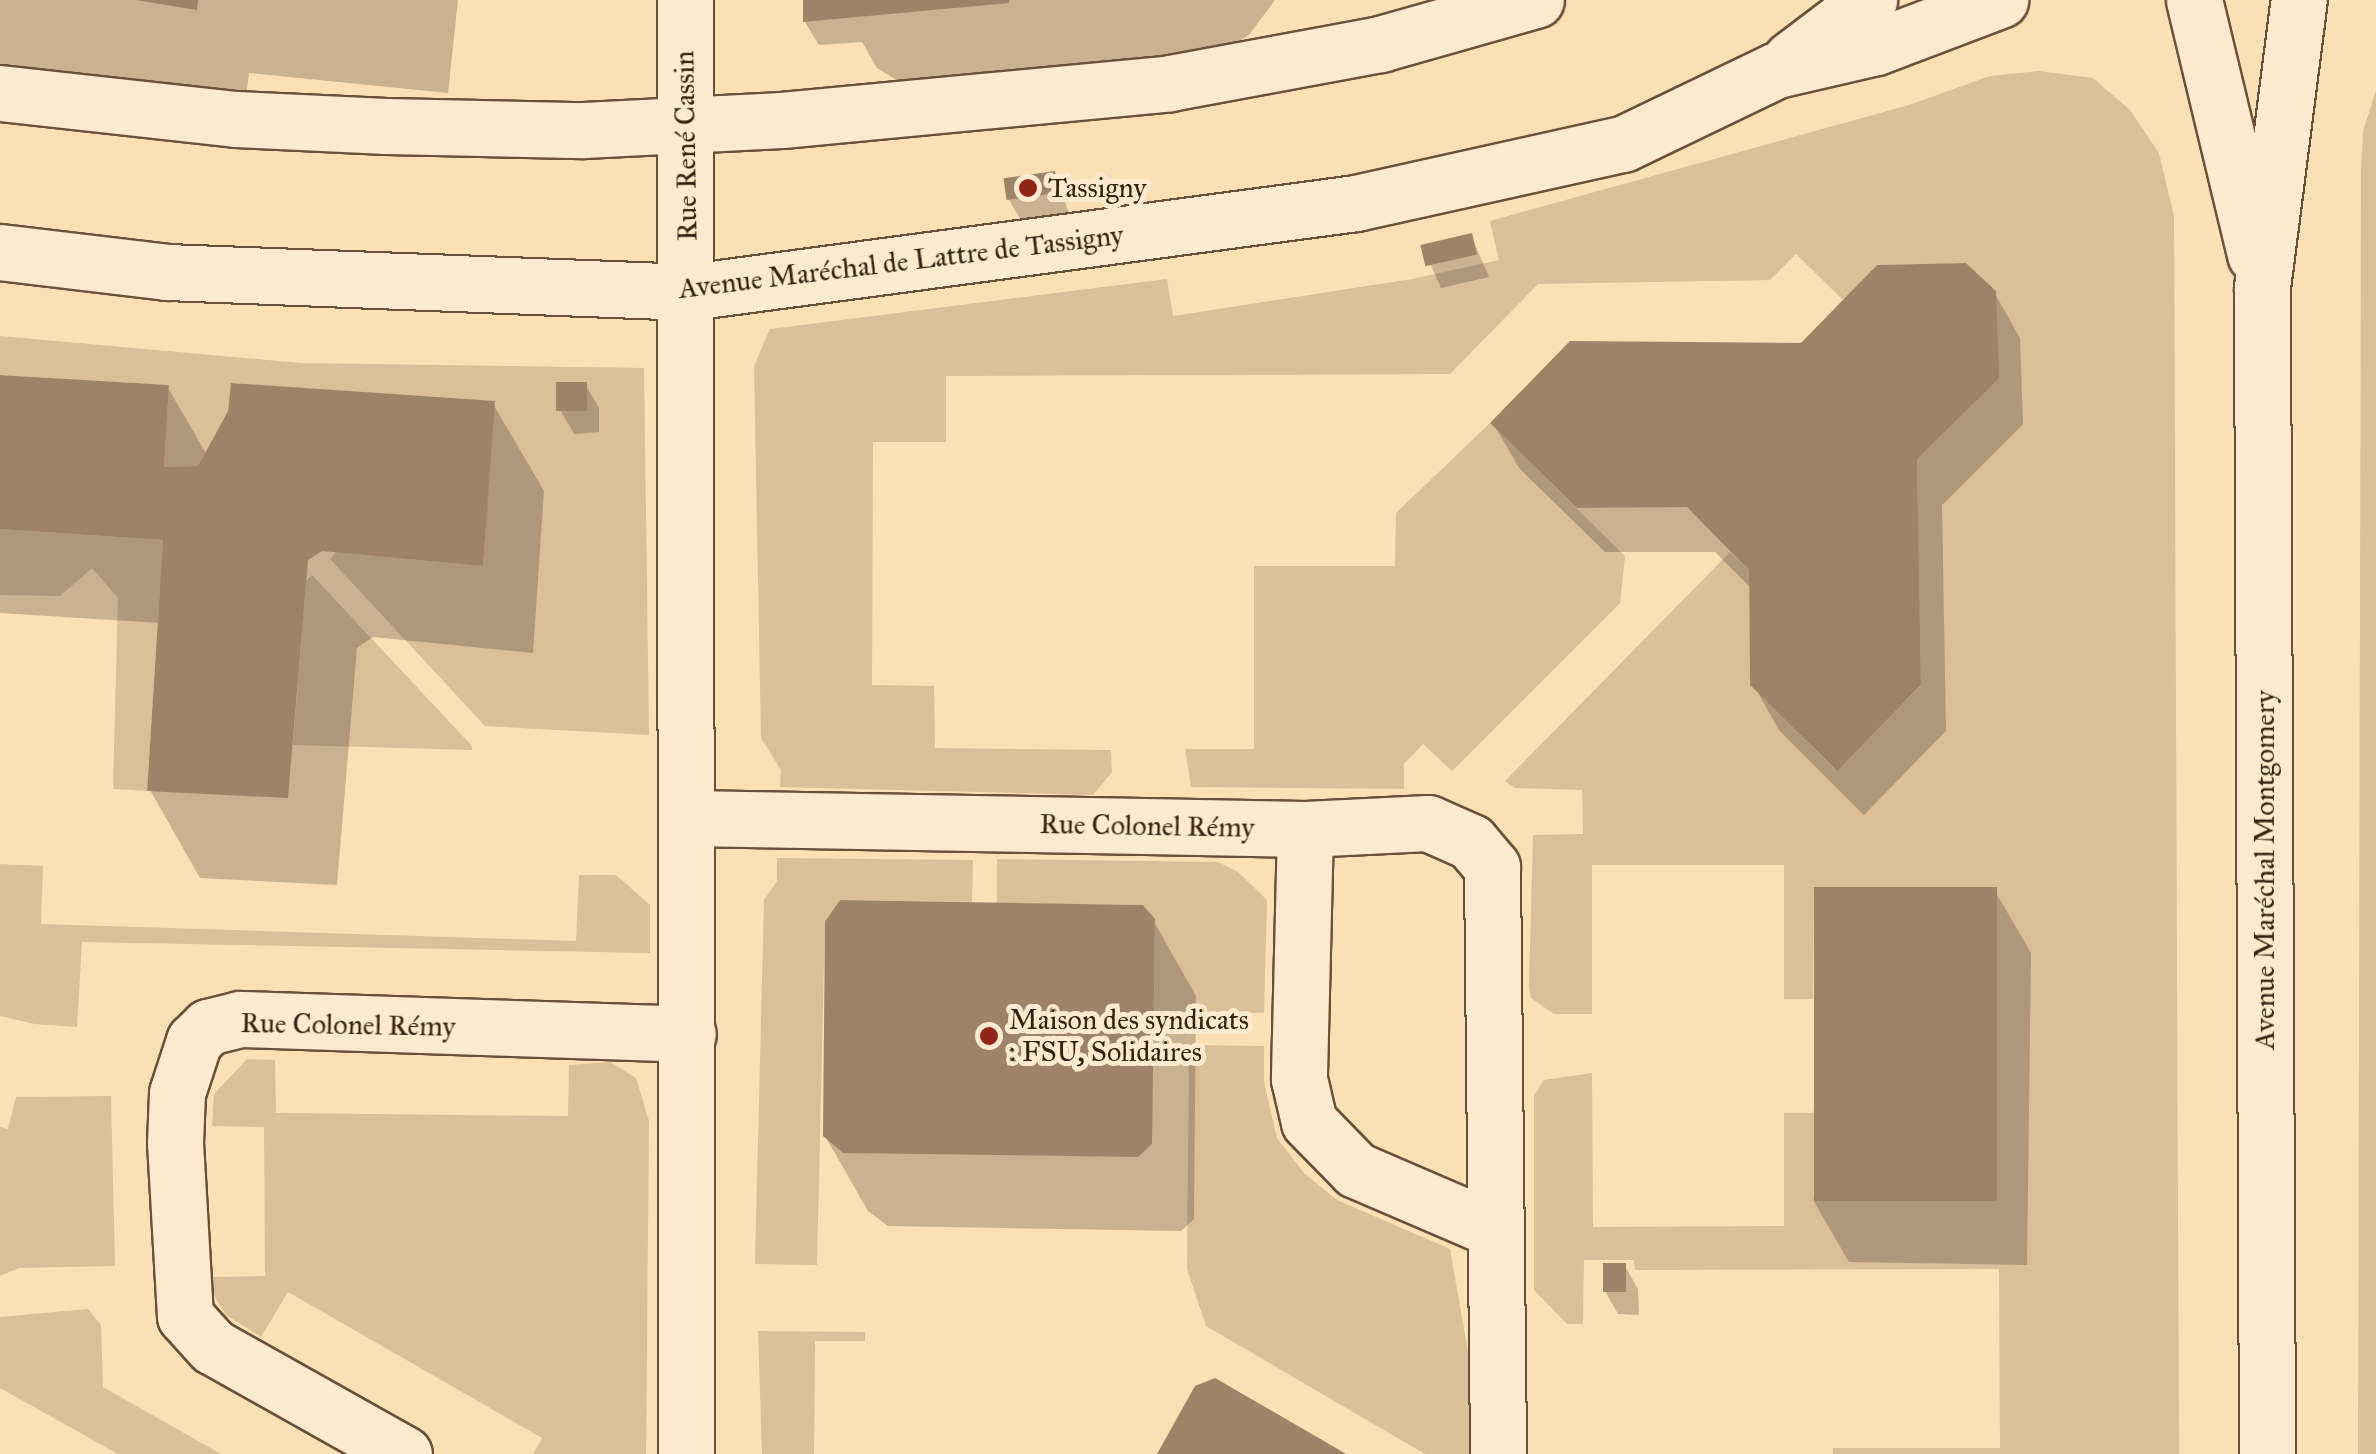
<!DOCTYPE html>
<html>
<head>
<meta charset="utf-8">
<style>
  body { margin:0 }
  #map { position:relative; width:2376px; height:1454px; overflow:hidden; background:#fbdfb5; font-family:"IM FELL Great Primer",serif }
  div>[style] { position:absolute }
  .green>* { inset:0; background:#dabf99 }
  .shadow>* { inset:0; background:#0003 }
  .building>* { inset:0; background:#9d8466; transform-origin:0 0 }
  .roads { filter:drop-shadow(2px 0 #695039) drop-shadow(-2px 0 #695039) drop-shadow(0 2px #695039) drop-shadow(0 -2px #695039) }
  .minor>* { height:55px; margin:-27.5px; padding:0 27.5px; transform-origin:27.5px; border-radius:27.5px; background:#fceacf }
  .tertiary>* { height:55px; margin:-27.5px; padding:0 27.5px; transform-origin:27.5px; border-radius:27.5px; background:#fceacf }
  .dots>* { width:28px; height:28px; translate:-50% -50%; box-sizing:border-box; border:5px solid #fceacf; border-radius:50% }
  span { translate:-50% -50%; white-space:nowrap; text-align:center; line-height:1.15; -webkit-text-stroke:10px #fceacf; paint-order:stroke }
  .street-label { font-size:28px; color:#382110 }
  .poi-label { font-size:28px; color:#382110 }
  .left { translate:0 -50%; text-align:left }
</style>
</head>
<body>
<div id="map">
  <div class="green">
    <i style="clip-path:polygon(2039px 71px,2093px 78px,2130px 110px,2159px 153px,2174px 216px,2179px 1454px,1833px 1454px,1833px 1448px,2000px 1448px,1999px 1269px,1635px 1270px,1634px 1260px,1584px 1260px,1583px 1324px,1567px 1324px,1534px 1290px,1534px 1096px,1544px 1080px,1592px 1073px,1593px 1227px,1784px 1226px,1784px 1113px,1812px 1113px,1996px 889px,1814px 887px,1813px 999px,1784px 999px,1784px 865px,1592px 865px,1592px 1014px,1554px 1014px,1531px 998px,1529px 987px,1533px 835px,1583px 834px,1582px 790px,1515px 788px,1505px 781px,1730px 552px,1749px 570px,1750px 685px,1836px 771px,1921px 686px,1917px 459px,1996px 291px,1966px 263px,1877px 265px,1843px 300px,1796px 254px,1770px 280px,1538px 284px,1450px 374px,946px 376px,946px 442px,873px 442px,872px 685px,934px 686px,935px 748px,1111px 750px,1112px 772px,1093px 795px,780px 787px,781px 770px,761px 738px,754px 366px,770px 329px,1167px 279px,1173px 316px,1412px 279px,1499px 260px,1490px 221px,1909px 105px,1990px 76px)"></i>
    <i style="clip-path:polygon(2376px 91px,2376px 1454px,2358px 1454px,2361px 172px,2363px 131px)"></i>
    <i style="clip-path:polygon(0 336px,301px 363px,644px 368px,649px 735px,485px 726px,330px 559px,336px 552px,483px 566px,494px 402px,231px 383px,228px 411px,198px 466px,164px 467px,169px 385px,0 375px)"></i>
    <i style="clip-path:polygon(1490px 423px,1625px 556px,1620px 603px,1452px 771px,1423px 744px,1404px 764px,1404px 789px,1191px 787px,1185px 749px,1254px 749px,1254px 566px,1395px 566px,1396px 513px)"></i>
    <i style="clip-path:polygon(0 529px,163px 540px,147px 791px,113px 789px,118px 598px,92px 568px,60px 596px,0 595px)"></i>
    <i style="clip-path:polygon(312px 575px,472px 746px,472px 750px,293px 745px,306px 581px)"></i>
    <i style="clip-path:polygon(777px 858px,973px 860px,972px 902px,840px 900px,825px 920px,817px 1265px,755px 1264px,764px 900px,777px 881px)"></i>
    <i style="clip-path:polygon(997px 859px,1218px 862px,1238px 872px,1267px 900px,1264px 1013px,1154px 1011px,1155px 919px,1143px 905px,997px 903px)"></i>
    <i style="clip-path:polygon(0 864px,43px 866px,41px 924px,576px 941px,579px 875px,616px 875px,650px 905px,650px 953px,82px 942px,77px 1027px,35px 1024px,0 1016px)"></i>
    <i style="clip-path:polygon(1189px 1045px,1264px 1046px,1264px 1082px,1277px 1138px,1304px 1173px,1337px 1200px,1450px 1249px,1472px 1375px,1469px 1454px,1425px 1454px,1206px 1326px,1187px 1269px)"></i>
    <i style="clip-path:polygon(247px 1059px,275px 1060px,276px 1113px,568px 1116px,569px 1065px,610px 1062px,636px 1078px,649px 1121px,646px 1454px,533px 1454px,542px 1438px,288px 1292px,261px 1337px,226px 1315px,212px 1292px,213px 1277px,265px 1276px,264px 1127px,212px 1126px,214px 1094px)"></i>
    <i style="clip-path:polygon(111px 1096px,115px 1266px,19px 1268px,0 1276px,0 1127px,8px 1129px,16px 1097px)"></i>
    <i style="clip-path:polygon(88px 1309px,101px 1325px,103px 1387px,221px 1454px,118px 1454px,0 1388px,0 1317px)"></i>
    <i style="clip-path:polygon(758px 1331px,865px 1332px,865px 1341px,815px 1341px,814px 1454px,762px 1454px)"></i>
  </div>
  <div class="shadow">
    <i style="clip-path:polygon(0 0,458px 0,448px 93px,249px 73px,246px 97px,0 65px)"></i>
    <i style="clip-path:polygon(805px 0,1275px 0,1249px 35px,1185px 72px,933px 103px,877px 68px,862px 42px,819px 45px,805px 22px)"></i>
    <i style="clip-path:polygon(1054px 173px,1070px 216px,1022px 222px,1008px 198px)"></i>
    <i style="clip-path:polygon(1471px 235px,1489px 277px,1441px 288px,1423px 247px)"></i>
    <i style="clip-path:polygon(1994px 292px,2020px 338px,2023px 424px,1942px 505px,1946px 731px,1864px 815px,1779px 730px,1753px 684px,1752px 589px,1715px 552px,1605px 552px,1519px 468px,1493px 423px)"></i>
    <i style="clip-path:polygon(0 377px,168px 388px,207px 455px,231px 412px,493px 404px,544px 491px,533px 653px,373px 637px,357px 648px,337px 885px,200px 878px,150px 790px,160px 623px,0 613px)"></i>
    <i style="clip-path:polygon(585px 384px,599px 408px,599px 432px,574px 434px,560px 410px)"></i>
    <i style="clip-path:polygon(1995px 891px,2031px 953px,2027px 1265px,1849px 1262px,1813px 1200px)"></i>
    <i style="clip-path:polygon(1153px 920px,1196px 996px,1194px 1219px,1181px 1231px,888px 1226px,868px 1211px,825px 1136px)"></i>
    <i style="clip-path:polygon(1625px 1266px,1638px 1289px,1639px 1315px,1618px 1314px,1605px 1291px)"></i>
  </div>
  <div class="building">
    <i style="clip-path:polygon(136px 0,198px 0,197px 10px)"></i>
    <i style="clip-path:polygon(803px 0,1009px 0,1009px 3px,803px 22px)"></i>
    <i style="left:1055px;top:171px;width:22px;height:52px;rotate:82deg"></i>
    <i style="left:1472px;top:233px;width:22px;height:53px;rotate:77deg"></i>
    <i style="clip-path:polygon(1966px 263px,1996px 291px,1999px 378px,1917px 459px,1921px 685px,1837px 771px,1750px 685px,1749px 570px,1687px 507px,1577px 508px,1490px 423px,1570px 341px,1801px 343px,1877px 265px)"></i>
    <i style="clip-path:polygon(0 375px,169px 385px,164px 467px,198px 466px,228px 411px,231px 383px,495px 401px,483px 566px,322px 551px,308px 560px,288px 798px,147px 791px,163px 540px,0 529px)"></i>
    <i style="left:556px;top:382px;width:31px;height:29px"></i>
    <i style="left:1814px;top:887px;width:183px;height:314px"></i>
    <i style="clip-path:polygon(840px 900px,1143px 905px,1155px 919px,1152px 1144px,1138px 1157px,843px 1153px,823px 1136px,825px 921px)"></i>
    <i style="left:1603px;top:1263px;width:23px;height:29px"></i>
    <i style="clip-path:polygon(1215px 1378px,1317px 1437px,1346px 1454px,1157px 1454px,1195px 1386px)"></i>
  </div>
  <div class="roads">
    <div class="minor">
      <i style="left:685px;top:0;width:1454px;rotate:89.96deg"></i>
      <i style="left:0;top:93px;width:237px;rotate:6.3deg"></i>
      <i style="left:236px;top:119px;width:150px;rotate:2.7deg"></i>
      <i style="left:386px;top:126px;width:198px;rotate:1.2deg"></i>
      <i style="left:584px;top:130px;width:198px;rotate:-2.9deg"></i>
      <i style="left:782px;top:120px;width:390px;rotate:-5.4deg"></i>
      <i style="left:1170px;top:83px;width:214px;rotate:-10.5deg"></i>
      <i style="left:1380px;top:44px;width:162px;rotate:-15.8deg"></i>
      <i style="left:689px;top:818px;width:616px;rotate:1.02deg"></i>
      <i style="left:1305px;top:829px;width:123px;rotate:-2.8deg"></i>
      <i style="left:1428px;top:823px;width:47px;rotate:23.8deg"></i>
      <i style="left:1471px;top:842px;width:33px;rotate:50deg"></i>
      <i style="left:1492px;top:867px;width:587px;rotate:89.41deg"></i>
      <i style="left:1305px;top:829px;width:250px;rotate:91.4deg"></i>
      <i style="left:1299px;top:1079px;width:44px;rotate:76.9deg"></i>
      <i style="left:1309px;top:1122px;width:67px;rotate:45.6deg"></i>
      <i style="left:1356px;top:1170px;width:151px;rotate:23.3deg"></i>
      <i style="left:404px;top:1454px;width:219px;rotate:-150.7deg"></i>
      <i style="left:213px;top:1347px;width:42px;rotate:-132.1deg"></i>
      <i style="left:185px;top:1316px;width:173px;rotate:-93.3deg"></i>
      <i style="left:175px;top:1143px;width:50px;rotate:-87.7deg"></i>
      <i style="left:177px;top:1093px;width:55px;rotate:-71.9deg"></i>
      <i style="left:194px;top:1041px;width:20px;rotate:-45deg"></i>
      <i style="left:208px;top:1027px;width:33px;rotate:-14deg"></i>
      <i style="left:240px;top:1019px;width:448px;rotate:1.9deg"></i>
    </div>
    <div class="tertiary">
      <i style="left:2194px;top:0;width:262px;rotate:76.5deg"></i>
      <i style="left:1791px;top:59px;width:98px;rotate:-37.1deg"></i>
      <i style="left:0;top:252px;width:168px;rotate:6.8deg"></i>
      <i style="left:167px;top:272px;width:523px;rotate:2.19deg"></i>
      <i style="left:690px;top:292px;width:672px;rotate:-7.61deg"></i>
      <i style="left:1356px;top:203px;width:273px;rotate:-12.5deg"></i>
      <i style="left:1623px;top:144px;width:171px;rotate:-25.7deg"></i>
      <i style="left:1777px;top:70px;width:102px;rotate:-13.1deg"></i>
      <i style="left:1876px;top:47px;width:133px;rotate:-20.8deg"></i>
      <i style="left:2267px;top:1454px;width:1167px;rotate:-90.25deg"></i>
      <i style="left:2262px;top:287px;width:289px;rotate:-82.7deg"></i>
    </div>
  </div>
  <div class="dots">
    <i style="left:1028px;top:188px;background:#8f2418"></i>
    <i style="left:989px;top:1036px;background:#8f2418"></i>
  </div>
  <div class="street-label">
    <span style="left:686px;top:146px;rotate:-91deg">Rue René Cassin</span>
    <span style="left:901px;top:262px;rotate:-7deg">Avenue Maréchal de Lattre de Tassigny</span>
    <span style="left:1147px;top:826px;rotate:1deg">Rue Colonel Rémy</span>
    <span style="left:2265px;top:870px;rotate:-90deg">Avenue Maréchal Montgomery</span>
    <span style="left:348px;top:1025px;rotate:1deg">Rue Colonel Rémy</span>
  </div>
  <div class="poi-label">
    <span class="left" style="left:1048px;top:188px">Tassigny</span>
    <span class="left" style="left:1009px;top:1036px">Maison des syndicats<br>: FSU, Solidaires</span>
  </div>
</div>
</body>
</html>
